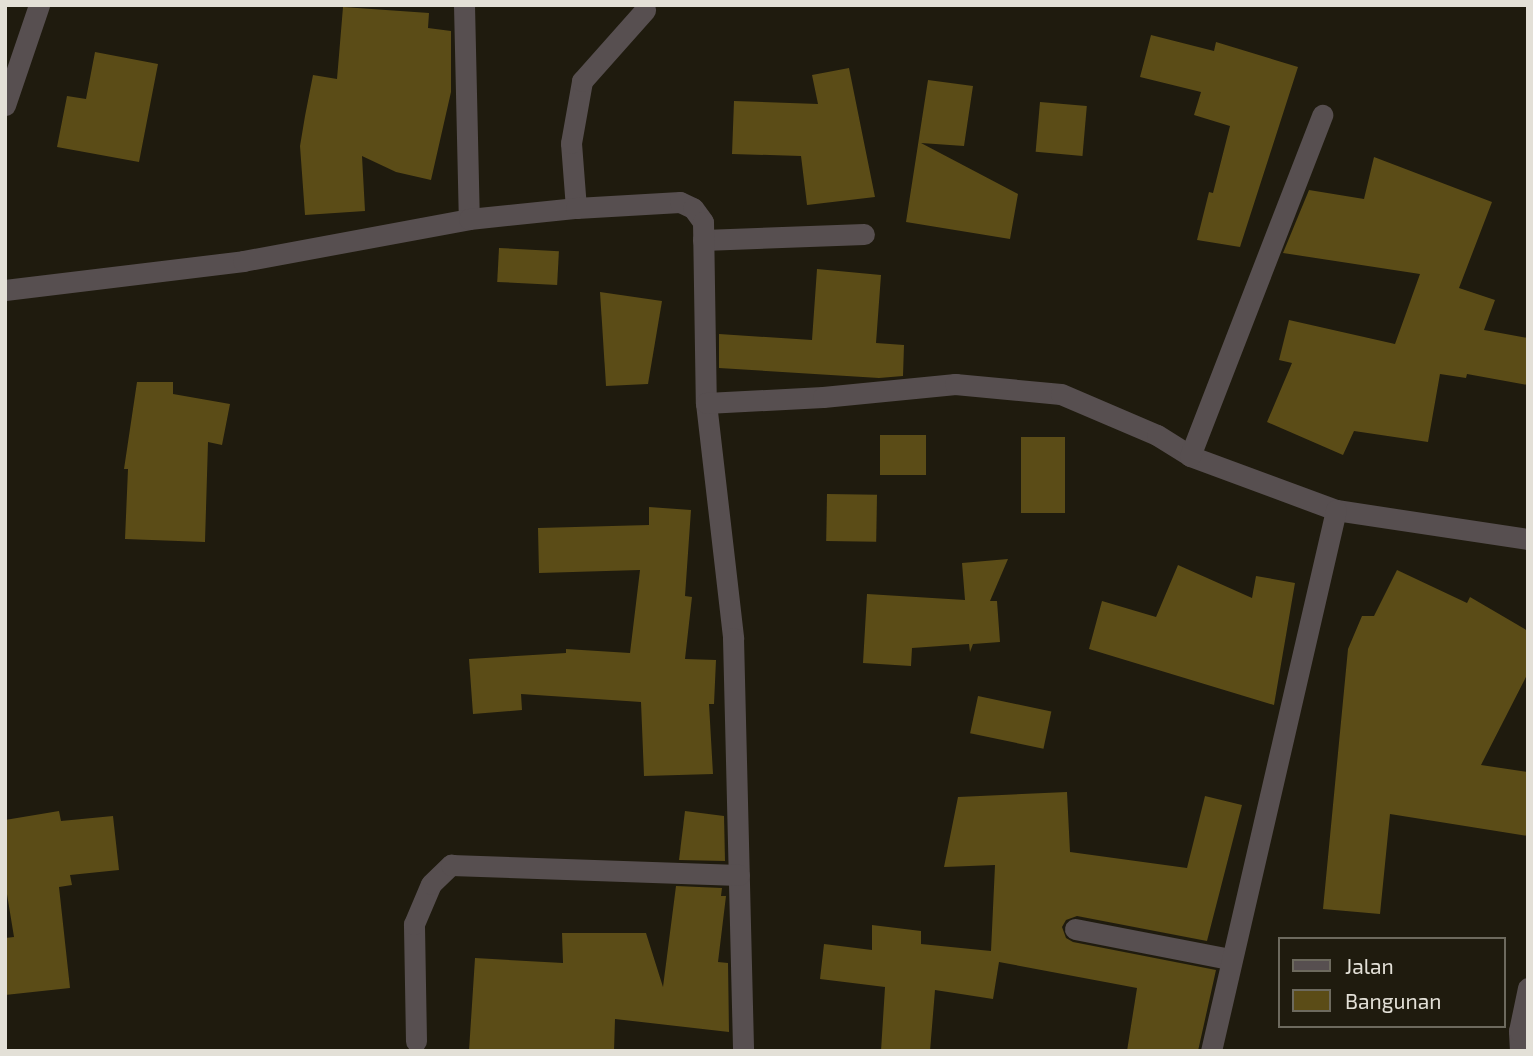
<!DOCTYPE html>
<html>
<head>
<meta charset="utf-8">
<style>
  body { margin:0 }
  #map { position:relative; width:1533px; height:1056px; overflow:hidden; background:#1f1b0e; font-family:"Exo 2",sans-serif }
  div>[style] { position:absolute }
  .building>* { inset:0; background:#5b4c17; transform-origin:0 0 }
  .minor>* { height:21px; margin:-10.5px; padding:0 10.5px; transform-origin:10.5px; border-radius:10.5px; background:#574f50 }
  span { translate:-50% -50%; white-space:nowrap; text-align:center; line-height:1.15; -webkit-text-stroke:5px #1f1b0e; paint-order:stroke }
  .frame { position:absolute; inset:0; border:7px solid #e3e0d7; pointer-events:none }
  .legend { position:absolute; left:1278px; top:937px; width:228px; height:91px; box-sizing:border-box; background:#1f1b0e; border:2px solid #6d6a5e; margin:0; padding:9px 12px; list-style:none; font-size:21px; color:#e3e0d7 }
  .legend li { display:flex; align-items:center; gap:14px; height:35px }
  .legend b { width:35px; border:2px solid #6d6a5e }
</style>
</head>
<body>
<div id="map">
  <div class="building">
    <i style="clip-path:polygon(343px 7px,429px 13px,428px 28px,451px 31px,451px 92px,431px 180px,396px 172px,362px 156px,365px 211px,305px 215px,300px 146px,305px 116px,313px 75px,337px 79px)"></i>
    <i style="clip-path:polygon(1151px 35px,1214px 51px,1216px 42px,1298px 67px,1240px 247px,1197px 240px,1209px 192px,1213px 193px,1230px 126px,1194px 115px,1201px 92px,1140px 77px)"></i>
    <i style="clip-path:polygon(95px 52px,158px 64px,139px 162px,57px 147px,67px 96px,86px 99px)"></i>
    <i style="clip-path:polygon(849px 68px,875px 197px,807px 205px,801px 156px,732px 154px,734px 101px,818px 104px,812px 75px)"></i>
    <i style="clip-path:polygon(928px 80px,973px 86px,964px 146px,921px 143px,1018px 194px,1010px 239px,906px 222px)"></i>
    <i style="left:1040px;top:102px;width:47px;height:50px;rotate:5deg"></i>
    <i style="clip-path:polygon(1374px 157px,1492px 202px,1459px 288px,1495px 300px,1484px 330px,1528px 338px,1528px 385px,1467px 374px,1466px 378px,1440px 374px,1428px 442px,1354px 431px,1343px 455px,1267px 422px,1292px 363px,1279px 360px,1289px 320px,1395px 344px,1420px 274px,1283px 253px,1309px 190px,1364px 199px)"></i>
    <i style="left:499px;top:248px;width:60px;height:34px;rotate:3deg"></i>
    <i style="clip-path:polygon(817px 269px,881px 275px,876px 343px,904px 345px,903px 376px,879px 378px,719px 368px,719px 334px,812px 340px)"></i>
    <i style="clip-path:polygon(600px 292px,662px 301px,648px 384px,606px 386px)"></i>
    <i style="clip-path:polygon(137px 382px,173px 382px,173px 394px,230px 404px,222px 445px,208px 442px,205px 542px,125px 539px,128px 469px,124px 469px)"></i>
    <i style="left:880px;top:435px;width:46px;height:40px"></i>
    <i style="left:1021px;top:437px;width:44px;height:76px"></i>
    <i style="left:827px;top:494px;width:50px;height:47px;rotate:1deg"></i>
    <i style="clip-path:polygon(649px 507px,691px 510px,685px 596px,692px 597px,685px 659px,716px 660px,714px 704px,709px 704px,713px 774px,644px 776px,641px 702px,521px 694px,522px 710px,473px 714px,469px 659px,566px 653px,566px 649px,630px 653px,640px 570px,539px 573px,538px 528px,649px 525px)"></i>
    <i style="clip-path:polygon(1008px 559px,990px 601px,997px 601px,1000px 642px,973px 644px,970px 652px,969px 644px,912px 648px,911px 666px,863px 663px,867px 594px,965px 600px,962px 563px)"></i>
    <i style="clip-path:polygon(1178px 565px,1252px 598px,1256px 576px,1295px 583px,1274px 705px,1089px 649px,1102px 601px,1156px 617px)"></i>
    <i style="clip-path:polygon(1397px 570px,1467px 603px,1470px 597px,1528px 631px,1528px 673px,1481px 765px,1528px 772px,1528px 836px,1390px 814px,1380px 914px,1323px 909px,1348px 649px,1362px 616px,1374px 616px)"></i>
    <i style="left:978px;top:696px;width:75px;height:38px;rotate:12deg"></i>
    <i style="clip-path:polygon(1067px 792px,1070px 852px,1187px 868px,1205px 796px,1242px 805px,1207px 941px,1077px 916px,1066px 920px,1062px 927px,1066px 938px,1073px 942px,1216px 970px,1198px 1051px,1127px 1051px,1137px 988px,999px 962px,993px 999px,935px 990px,930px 1051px,881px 1051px,885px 987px,820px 979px,824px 944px,872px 950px,872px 925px,921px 931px,921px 944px,991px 951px,995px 865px,944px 867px,958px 797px)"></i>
    <i style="clip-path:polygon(59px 811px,61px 821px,113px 816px,119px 870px,70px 875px,72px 885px,59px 887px,70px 988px,5px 995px,5px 938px,14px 937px,5px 882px,5px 820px)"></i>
    <i style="clip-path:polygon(685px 811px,724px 816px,725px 861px,679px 860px)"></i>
    <i style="clip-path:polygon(676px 886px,722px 888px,721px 896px,726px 896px,718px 962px,728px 963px,729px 1032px,615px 1019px,614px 1051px,469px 1051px,475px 958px,563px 963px,562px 933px,646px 933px,663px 987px)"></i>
  </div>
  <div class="minor">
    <i style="left:464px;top:5px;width:214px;rotate:88.7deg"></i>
    <i style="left:5px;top:105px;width:106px;rotate:-71.2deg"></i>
    <i style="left:576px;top:208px;width:65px;rotate:-94.4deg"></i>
    <i style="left:571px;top:143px;width:63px;rotate:-79.9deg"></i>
    <i style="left:582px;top:81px;width:95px;rotate:-48.4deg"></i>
    <i style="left:703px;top:240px;width:161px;rotate:-2.1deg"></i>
    <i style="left:5px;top:290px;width:240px;rotate:-6.9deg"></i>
    <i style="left:243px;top:261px;width:230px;rotate:-10.5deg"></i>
    <i style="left:469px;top:219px;width:108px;rotate:-5.9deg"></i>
    <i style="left:576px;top:208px;width:104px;rotate:-3.3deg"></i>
    <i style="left:680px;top:202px;width:14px;rotate:25deg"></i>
    <i style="left:693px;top:208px;width:17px;rotate:54deg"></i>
    <i style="left:703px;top:222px;width:181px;rotate:89.1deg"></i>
    <i style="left:706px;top:403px;width:237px;rotate:83.4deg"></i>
    <i style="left:733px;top:638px;width:413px;rotate:88.6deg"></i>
    <i style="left:706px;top:403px;width:117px;rotate:-2.9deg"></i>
    <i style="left:823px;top:397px;width:133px;rotate:-5.6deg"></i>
    <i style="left:955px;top:384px;width:106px;rotate:5.4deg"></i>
    <i style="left:1061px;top:394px;width:104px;rotate:23.1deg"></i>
    <i style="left:1157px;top:435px;width:39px;rotate:32deg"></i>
    <i style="left:1190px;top:456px;width:156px;rotate:20.3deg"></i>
    <i style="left:1336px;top:510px;width:194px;rotate:8.6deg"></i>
    <i style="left:1190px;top:456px;width:366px;rotate:-68.8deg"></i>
    <i style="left:1075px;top:929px;width:158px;rotate:11deg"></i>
    <i style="left:416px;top:1041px;width:117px;rotate:-91deg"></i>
    <i style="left:414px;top:924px;width:43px;rotate:-67deg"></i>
    <i style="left:431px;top:884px;width:28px;rotate:-44deg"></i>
    <i style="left:451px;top:865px;width:288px;rotate:2deg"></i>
    <i style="left:1211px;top:1051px;width:555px;rotate:-76.99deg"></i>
    <i style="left:1520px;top:1051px;width:20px;rotate:-93deg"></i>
    <i style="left:1519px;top:1031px;width:44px;rotate:-78.2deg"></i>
  </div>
  <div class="frame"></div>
  <ul class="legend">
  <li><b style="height:9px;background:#574f50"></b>Jalan</li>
  <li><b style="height:19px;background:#5b4c17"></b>Bangunan</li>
  </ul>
</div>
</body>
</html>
